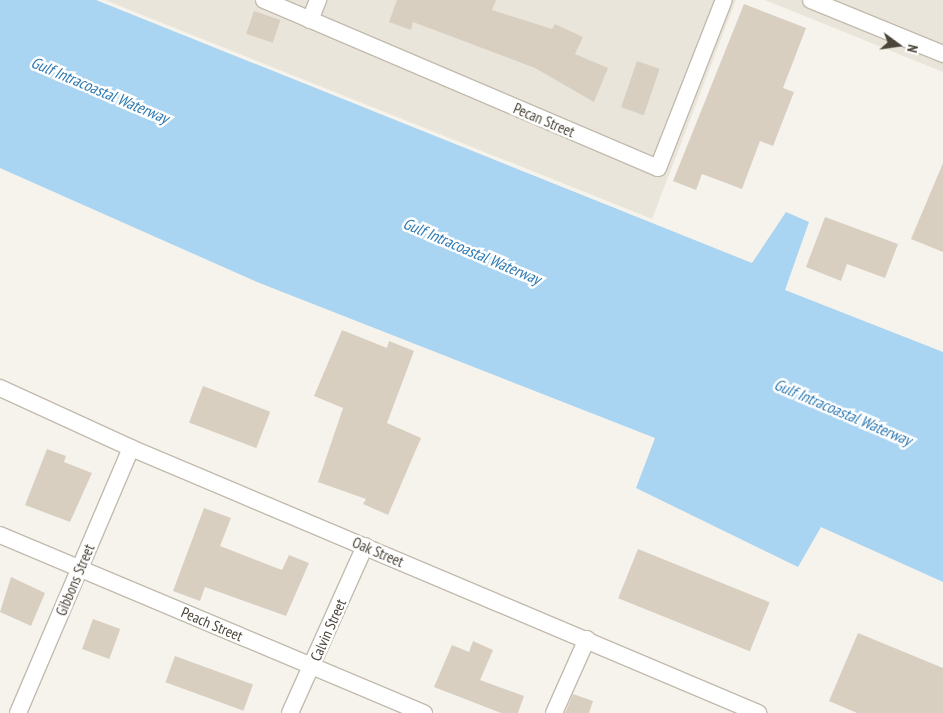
<!DOCTYPE html>
<html>
<head>
<meta charset="utf-8">
<style>
  body { margin:0 }
  #map { position:relative; width:943px; height:713px; overflow:hidden; background:#f6f3ec; font-family:"PT Sans Narrow",sans-serif }
  div>[style] { position:absolute }
  .residential>* { inset:0; background:#eae5da }
  .water>* { inset:0; background:#a9d4f2 }
  .building>* { inset:0; background:#d8cfc1; transform-origin:0 0 }
  .roads { filter:drop-shadow(1px 0 #c2bbae) drop-shadow(-1px 0 #c2bbae) drop-shadow(0 1px #c2bbae) drop-shadow(0 -1px #c2bbae) }
  .minor>* { height:16px; margin:-8px; padding:0 8px; transform-origin:8px; border-radius:8px; background:#fff }
  span { translate:-50% -50%; white-space:nowrap; text-align:center; line-height:1.15; -webkit-text-stroke:5px #fff; paint-order:stroke }
  .street-label { font-size:15px; color:#4b4439 }
  .water-label { font-size:16px; color:#2e7ab2; font-style:italic }
  .north { position:absolute; left:873px; top:20px; width:50px; height:50px; -webkit-text-stroke:4px #fff; paint-order:stroke; rotate:104deg; font-size:14px; font-weight:700; line-height:20px; text-align:center; color:#4b4439 }
  .north::after { content:''; display:block; margin:auto; width:18px; height:22px; background:#4b4439; clip-path:polygon(50% 0,100% 100%,50% 72%,0 100%) }
</style>
</head>
<body>
<div id="map">
  <div class="residential">
    <i style="clip-path:polygon(105px 0,736px 0,652px 219px)"></i>
    <i style="clip-path:polygon(765px 0,943px 0,943px 72px)"></i>
  </div>
  <div class="water">
    <i style="clip-path:polygon(0 0,96px 0,752px 263px,786px 212px,809px 222px,785px 290px,943px 352px,943px 582px,821px 527px,798px 567px,636px 488px,655px 438px,257px 282px,0 168px)"></i>
  </div>
  <div class="building">
    <i style="clip-path:polygon(397px 0,496px 0,492px 10px,552px 29px,555px 24px,583px 37px,575px 54px,608px 68px,594px 102px,535px 68px,413px 22px,411px 30px,389px 22px)"></i>
    <i style="clip-path:polygon(744px 4px,806px 28px,783px 88px,794px 92px,773px 146px,760px 141px,742px 189px,702px 174px,696px 190px,673px 181px)"></i>
    <i style="left:254px;top:11px;width:28px;height:24px;rotate:19deg"></i>
    <i style="left:637px;top:61px;width:24px;height:49px;rotate:19deg"></i>
    <i style="clip-path:polygon(943px 163px,943px 252px,911px 239px)"></i>
    <i style="clip-path:polygon(825px 217px,898px 244px,885px 278px,847px 264px,841px 281px,806px 267px)"></i>
    <i style="clip-path:polygon(342px 330px,387px 348px,389px 341px,414px 351px,387px 423px,421px 438px,388px 515px,363px 504px,366px 499px,318px 482px,343px 408px,314px 396px)"></i>
    <i style="left:203px;top:386px;width:72px;height:39px;rotate:21deg"></i>
    <i style="clip-path:polygon(47px 449px,66px 456px,64px 462px,92px 473px,70px 522px,25px 505px)"></i>
    <i style="clip-path:polygon(204px 508px,231px 518px,220px 546px,282px 570px,289px 555px,309px 563px,286px 616px,205px 587px,200px 601px,173px 591px)"></i>
    <i style="left:638px;top:549px;width:142px;height:53px;rotate:22deg"></i>
    <i style="clip-path:polygon(11px 577px,45px 593px,31px 626px,0 612px)"></i>
    <i style="left:93px;top:619px;width:29px;height:32px;rotate:20deg"></i>
    <i style="clip-path:polygon(858px 633px,943px 668px,943px 713px,857px 713px,829px 701px)"></i>
    <i style="clip-path:polygon(473px 641px,493px 650px,480px 680px,524px 696px,518px 713px,501px 713px,434px 687px,452px 645px,469px 652px)"></i>
    <i style="left:175px;top:656px;width:83px;height:28px;rotate:20deg"></i>
    <i style="clip-path:polygon(573px 694px,593px 701px,589px 713px,565px 713px)"></i>
  </div>
  <div class="roads">
    <div class="minor">
      <i style="left:264px;top:0;width:428px;rotate:23.1deg"></i>
      <i style="left:658px;top:168px;width:180px;rotate:-68.6deg"></i>
      <i style="left:811px;top:0;width:143px;rotate:22.2deg"></i>
      <i style="left:310px;top:20px;width:22px;rotate:-68deg"></i>
      <i style="left:0;top:388px;width:144px;rotate:24.6deg"></i>
      <i style="left:131px;top:448px;width:681px;rotate:22.91deg"></i>
      <i style="left:0;top:535px;width:460px;rotate:22.8deg"></i>
      <i style="left:18px;top:713px;width:288px;rotate:-66.9deg"></i>
      <i style="left:290px;top:713px;width:183px;rotate:-65.8deg"></i>
      <i style="left:554px;top:713px;width:81px;rotate:-66deg"></i>
    </div>
  </div>
  <div class="street-label">
    <span style="left:544px;top:120px;rotate:23deg">Pecan Street</span>
    <span style="left:378px;top:552px;rotate:23deg">Oak Street</span>
    <span style="left:75px;top:580px;rotate:-67deg">Gibbons Street</span>
    <span style="left:212px;top:624px;rotate:23deg">Peach Street</span>
    <span style="left:328px;top:630px;rotate:-66deg">Calvin Street</span>
  </div>
  <div class="water-label">
    <span style="left:100px;top:90px;rotate:23deg">Gulf Intracoastal Waterway</span>
    <span style="left:472px;top:251px;rotate:23deg">Gulf Intracoastal Waterway</span>
    <span style="left:843px;top:412px;rotate:23deg">Gulf Intracoastal Waterway</span>
  </div>
  <div class="north">N</div>
</div>
</body>
</html>
